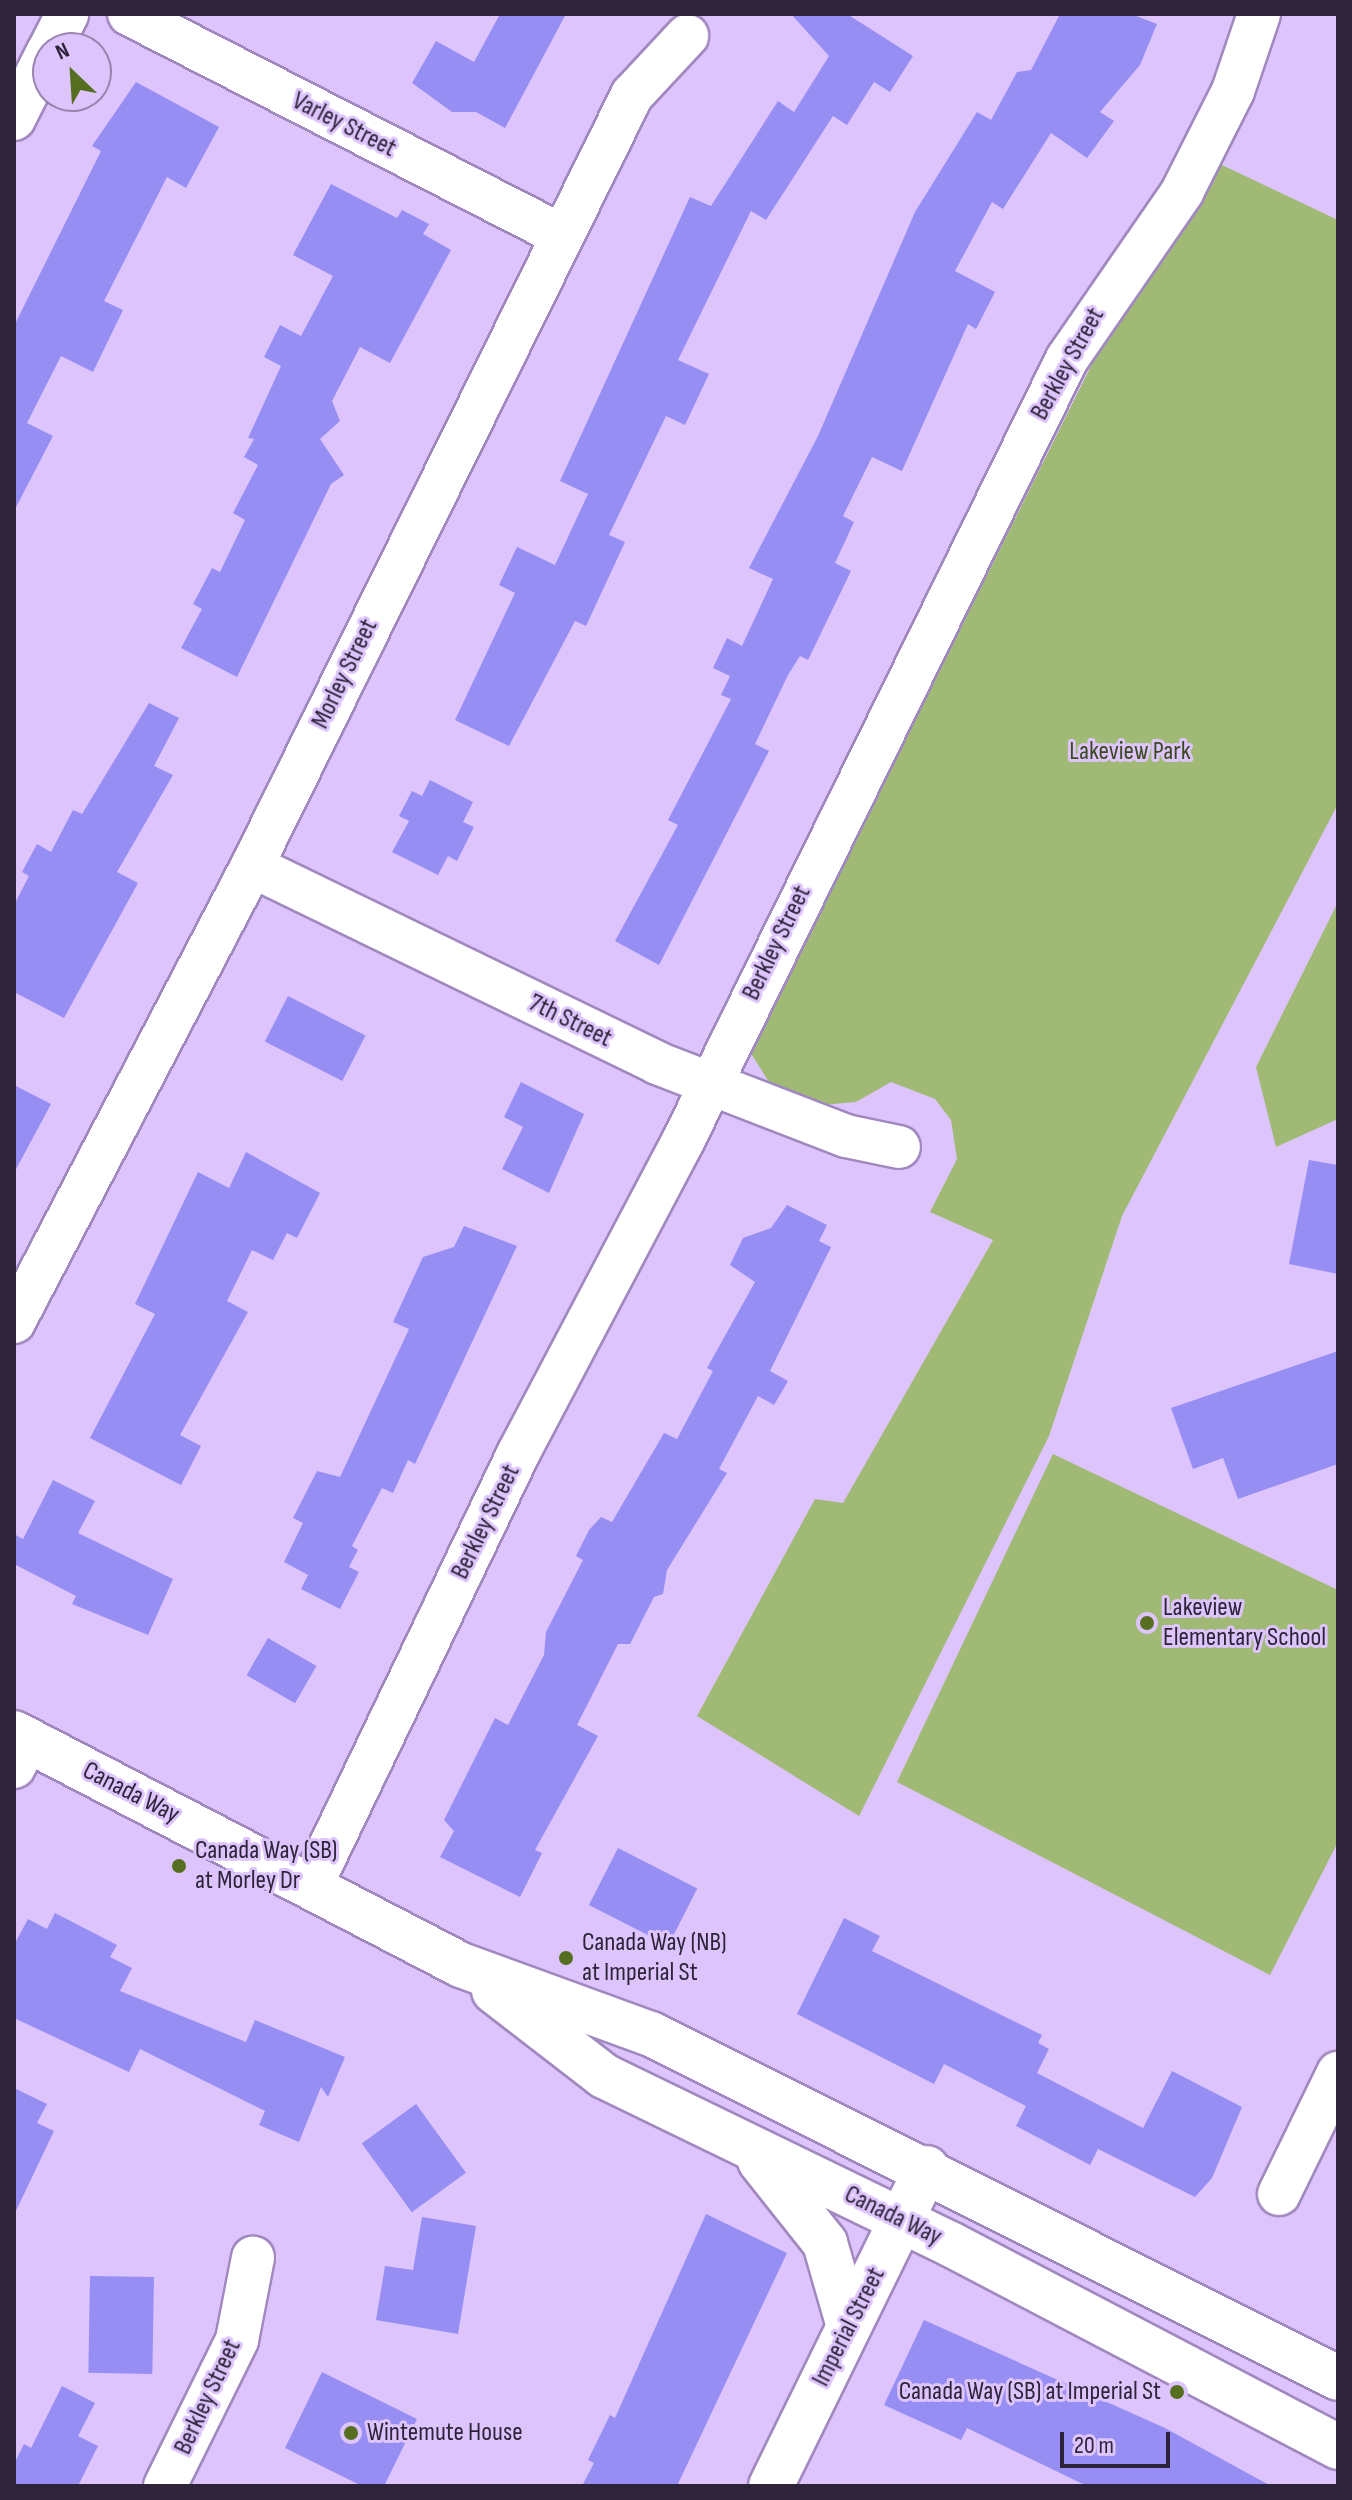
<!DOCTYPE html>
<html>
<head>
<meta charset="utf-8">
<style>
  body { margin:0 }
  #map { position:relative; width:1352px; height:2500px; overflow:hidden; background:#dec4fd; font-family:"Sofia Sans Condensed",sans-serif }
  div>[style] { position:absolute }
  .green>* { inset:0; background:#a0ba76 }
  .building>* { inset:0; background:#968ef2; transform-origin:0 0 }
  .roads { filter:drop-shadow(2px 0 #a188be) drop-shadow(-2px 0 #a188be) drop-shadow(0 2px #a188be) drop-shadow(0 -2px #a188be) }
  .minor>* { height:42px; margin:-21px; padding:0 21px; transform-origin:21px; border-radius:21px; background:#fff }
  .tertiary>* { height:44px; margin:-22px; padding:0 22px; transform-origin:22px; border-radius:22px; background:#fff }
  .secondary>* { height:44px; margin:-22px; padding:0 22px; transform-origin:22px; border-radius:22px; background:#fff }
  .dots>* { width:22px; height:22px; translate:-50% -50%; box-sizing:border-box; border:4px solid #dec4fd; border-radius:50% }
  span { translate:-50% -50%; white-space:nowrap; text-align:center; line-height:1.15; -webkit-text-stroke:6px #dec4fd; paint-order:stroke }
  .street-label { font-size:26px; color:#2e2439 }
  .park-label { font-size:26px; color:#3b4a1e }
  .poi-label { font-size:26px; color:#2e2439 }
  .left { translate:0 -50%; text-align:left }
  .right { translate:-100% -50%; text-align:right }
  .frame { position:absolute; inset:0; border:16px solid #2e2439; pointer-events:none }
  .north { position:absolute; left:32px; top:32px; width:80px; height:80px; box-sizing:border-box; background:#dec4fd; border:2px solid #9884af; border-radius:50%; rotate:335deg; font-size:22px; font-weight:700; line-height:32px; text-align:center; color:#2e2439 }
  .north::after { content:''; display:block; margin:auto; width:28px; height:36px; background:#556e20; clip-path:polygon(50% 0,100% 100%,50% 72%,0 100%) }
  .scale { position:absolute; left:1060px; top:2432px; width:110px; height:36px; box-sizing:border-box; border:4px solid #2e2439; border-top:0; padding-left:10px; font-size:24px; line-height:28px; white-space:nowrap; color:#2e2439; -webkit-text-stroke:6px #dec4fd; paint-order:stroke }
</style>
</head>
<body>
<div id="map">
  <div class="green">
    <i style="clip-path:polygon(1222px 165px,1338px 220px,1338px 804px,1122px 1216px,1049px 1436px,859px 1816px,697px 1716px,815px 1499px,843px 1503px,993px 1240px,930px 1212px,957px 1159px,951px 1120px,935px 1099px,891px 1082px,856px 1102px,822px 1105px,769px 1082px,750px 1052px,1098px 352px)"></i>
    <i style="clip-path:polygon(1338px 902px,1338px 1119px,1276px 1147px,1256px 1067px)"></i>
    <i style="clip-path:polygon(1053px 1454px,1338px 1590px,1338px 1842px,1270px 1975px,897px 1782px)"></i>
  </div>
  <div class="building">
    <i style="clip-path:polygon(500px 14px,566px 14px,505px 128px,476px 112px,452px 112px,412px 83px,436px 41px,474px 62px)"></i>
    <i style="clip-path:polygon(791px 14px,847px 14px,913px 56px,890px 92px,874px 82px,847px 125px,833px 116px,766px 220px,751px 211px,678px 360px,709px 374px,685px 425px,666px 416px,609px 535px,625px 542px,586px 626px,575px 621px,509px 746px,455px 720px,515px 593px,499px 585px,517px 547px,555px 565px,588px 494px,560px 481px,690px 197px,711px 206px,778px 101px,794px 112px,829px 56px)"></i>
    <i style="clip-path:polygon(1060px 14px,1131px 14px,1157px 24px,1140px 65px,1100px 112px,1114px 121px,1087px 158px,1051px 133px,1003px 209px,992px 202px,955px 271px,995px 292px,976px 329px,968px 324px,902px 471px,872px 457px,843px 516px,854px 522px,835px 563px,851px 571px,808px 660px,800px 656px,788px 675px,755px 744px,769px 751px,659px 965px,615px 941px,678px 825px,668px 820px,731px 699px,721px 695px,730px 676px,713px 668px,727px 638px,742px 646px,773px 579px,749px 568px,818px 436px,915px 212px,977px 112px,991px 120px,1017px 72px,1031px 70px)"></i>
    <i style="clip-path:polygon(136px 82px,219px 127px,186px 188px,167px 177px,104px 301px,123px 310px,93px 372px,61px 356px,27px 423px,53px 436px,14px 511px,14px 326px,101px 151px,92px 146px)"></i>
    <i style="clip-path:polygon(331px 184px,397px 218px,402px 210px,429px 224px,423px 234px,451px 250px,390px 363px,360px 347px,332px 401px,340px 421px,320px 439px,344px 475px,331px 484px,237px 677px,181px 648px,202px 609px,193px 604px,212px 568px,220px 572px,245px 520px,233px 513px,258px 465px,244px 457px,254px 439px,248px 438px,281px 366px,264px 357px,280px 325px,301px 336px,333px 276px,293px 255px)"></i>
    <i style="clip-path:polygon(149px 703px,179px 718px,154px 766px,173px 775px,117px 872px,138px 883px,64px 1018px,14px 992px,14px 905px,29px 876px,22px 872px,37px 844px,51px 852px,73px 810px,82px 814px)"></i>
    <i style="clip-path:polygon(430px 780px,473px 802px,463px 822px,474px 827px,457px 861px,448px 856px,438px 875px,392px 852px,409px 821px,399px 816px,412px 791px,422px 796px)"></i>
    <i style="left:288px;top:996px;width:87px;height:51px;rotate:27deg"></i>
    <i style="clip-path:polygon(521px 1082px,584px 1114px,549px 1193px,502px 1169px,523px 1127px,504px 1117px)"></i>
    <i style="clip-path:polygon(14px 1085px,51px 1104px,14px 1173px)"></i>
    <i style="clip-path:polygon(246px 1152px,320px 1193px,297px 1238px,287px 1233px,273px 1260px,252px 1250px,227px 1301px,248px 1312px,180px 1435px,201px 1446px,181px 1485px,90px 1438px,155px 1314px,135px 1304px,198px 1172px,229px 1188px)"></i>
    <i style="clip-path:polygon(1309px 1160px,1338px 1165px,1338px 1274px,1289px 1264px)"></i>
    <i style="clip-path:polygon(787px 1205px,827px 1225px,819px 1241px,831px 1247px,770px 1371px,788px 1381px,774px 1405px,758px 1396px,719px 1469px,727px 1473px,667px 1570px,663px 1594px,654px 1597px,630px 1644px,618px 1644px,577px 1725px,598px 1736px,535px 1850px,542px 1853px,520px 1897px,440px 1857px,454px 1831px,444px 1820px,495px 1718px,508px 1725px,544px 1655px,546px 1632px,583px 1560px,576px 1556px,589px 1530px,601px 1517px,612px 1522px,664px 1433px,677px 1439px,713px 1371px,707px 1368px,755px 1282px,730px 1265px,743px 1238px,771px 1228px)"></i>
    <i style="clip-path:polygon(464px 1226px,517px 1246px,415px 1464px,408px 1460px,393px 1493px,382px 1488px,352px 1546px,358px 1550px,349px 1567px,359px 1572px,340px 1609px,301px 1589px,308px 1575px,284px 1562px,303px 1523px,293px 1518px,317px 1471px,340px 1477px,409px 1329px,393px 1322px,423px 1257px,454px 1247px)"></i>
    <i style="clip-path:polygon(1338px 1351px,1338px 1464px,1238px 1499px,1223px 1458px,1193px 1469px,1171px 1408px)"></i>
    <i style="clip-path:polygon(53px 1480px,95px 1501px,78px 1533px,173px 1579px,148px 1635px,72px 1604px,76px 1596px,14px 1564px,14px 1534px,23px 1539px)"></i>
    <i style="left:268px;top:1638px;width:56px;height:43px;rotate:30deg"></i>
    <i style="left:618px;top:1848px;width:89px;height:64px;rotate:27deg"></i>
    <i style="clip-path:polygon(55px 1913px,117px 1945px,110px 1957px,132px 1968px,120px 1991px,246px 2042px,255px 2020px,345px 2057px,328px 2097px,321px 2087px,299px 2142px,259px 2125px,265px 2111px,140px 2049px,129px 2072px,14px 2018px,14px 1945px,28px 1919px,47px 1929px)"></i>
    <i style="clip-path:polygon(844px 1918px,880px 1936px,872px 1951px,1042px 2035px,1038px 2043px,1049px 2049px,1037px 2073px,1143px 2128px,1172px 2071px,1242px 2107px,1212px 2178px,1195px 2197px,1098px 2149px,1090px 2165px,1016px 2126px,1026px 2106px,944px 2064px,934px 2084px,797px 2014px)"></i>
    <i style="clip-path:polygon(14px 2088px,47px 2104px,37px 2123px,54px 2131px,14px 2215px)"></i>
    <i style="left:416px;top:2104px;width:85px;height:67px;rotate:54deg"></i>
    <i style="clip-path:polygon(706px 2214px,787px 2253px,677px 2486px,582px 2486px,594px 2463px,588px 2460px,610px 2415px,615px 2418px)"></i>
    <i style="clip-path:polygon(422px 2217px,476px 2226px,458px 2334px,376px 2320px,385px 2266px,413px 2270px)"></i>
    <i style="left:154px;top:2277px;width:97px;height:64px;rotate:91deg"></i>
    <i style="clip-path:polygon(924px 2320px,1165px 2428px,1271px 2486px,1087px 2486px,967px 2428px,961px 2440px,884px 2405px)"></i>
    <i style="clip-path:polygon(322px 2372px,417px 2419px,384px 2486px,362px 2486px,285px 2448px)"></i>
    <i style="clip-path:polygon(62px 2386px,95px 2403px,78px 2436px,98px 2446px,78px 2486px,14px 2486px,14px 2464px,24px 2444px,31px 2448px)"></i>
  </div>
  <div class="roads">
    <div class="minor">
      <i style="left:129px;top:14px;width:483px;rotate:27.1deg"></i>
      <i style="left:50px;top:48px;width:38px;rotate:-63deg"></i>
      <i style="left:14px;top:119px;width:76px;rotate:-63.4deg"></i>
      <i style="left:252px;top:866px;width:450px;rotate:25.9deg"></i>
      <i style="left:657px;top:1063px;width:203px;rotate:21.1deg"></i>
      <i style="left:846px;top:1136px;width:54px;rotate:11.7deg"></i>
      <i style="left:14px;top:1322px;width:514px;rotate:-62.44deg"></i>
      <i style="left:252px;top:866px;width:860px;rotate:-63.76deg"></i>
      <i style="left:632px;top:95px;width:81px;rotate:-47deg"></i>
      <i style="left:14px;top:1767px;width:30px;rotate:-62deg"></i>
      <i style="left:312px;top:1884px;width:477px;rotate:-64.4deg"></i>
      <i style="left:518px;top:1454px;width:354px;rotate:-62.2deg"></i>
      <i style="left:683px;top:1141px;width:871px;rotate:-63.85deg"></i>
      <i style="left:1067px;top:359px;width:203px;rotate:-55.4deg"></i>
      <i style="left:1182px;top:192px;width:113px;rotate:-63.2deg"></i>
      <i style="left:1233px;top:91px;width:81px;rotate:-71.3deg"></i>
      <i style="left:1279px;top:2194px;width:135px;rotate:-64deg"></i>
      <i style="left:165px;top:2486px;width:163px;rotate:-63.7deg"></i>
      <i style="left:237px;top:2340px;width:84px;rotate:-79deg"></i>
    </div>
    <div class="tertiary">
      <i style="left:771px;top:2486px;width:354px;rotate:-63.9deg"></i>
    </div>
    <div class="secondary">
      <i style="left:14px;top:1733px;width:504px;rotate:27.43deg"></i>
      <i style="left:461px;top:1965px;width:202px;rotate:20deg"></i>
      <i style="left:651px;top:2034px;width:768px;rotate:26.6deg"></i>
      <i style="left:494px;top:1991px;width:139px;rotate:37.7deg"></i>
      <i style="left:604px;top:2076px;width:387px;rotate:25.9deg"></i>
      <i style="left:952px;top:2245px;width:436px;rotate:27.6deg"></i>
      <i style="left:760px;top:2161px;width:105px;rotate:51.6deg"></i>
      <i style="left:825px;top:2243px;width:83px;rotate:74deg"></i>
    </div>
  </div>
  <div class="dots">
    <i style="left:1147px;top:1623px;background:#556e20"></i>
    <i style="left:179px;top:1866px;background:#556e20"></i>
    <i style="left:566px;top:1958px;background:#556e20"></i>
    <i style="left:1177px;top:2392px;background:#556e20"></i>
    <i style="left:351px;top:2433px;background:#556e20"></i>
  </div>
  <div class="street-label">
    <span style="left:344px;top:125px;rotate:27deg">Varley Street</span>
    <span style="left:1068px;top:364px;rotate:-61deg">Berkley Street</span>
    <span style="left:345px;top:674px;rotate:-64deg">Morley Street</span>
    <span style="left:777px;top:943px;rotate:-64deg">Berkley Street</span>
    <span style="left:570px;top:1021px;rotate:26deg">7th Street</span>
    <span style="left:486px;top:1522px;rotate:-64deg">Berkley Street</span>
    <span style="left:131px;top:1793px;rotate:27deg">Canada Way</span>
    <span style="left:893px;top:2216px;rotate:26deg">Canada Way</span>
    <span style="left:849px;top:2327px;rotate:-63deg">Imperial Street</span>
    <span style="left:208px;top:2397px;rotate:-65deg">Berkley Street</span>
  </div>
  <div class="park-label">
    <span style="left:1130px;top:752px">Lakeview Park</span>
  </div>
  <div class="poi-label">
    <span class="left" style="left:1163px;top:1623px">Lakeview<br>Elementary School</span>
    <span class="left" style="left:195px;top:1866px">Canada Way (SB)<br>at Morley Dr</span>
    <span class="left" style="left:582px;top:1958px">Canada Way (NB)<br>at Imperial St</span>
    <span class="right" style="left:1161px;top:2392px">Canada Way (SB) at Imperial St</span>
    <span class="left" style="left:367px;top:2433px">Wintemute House</span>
  </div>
  <div class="frame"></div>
  <div class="north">N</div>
  <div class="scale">20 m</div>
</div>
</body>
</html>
